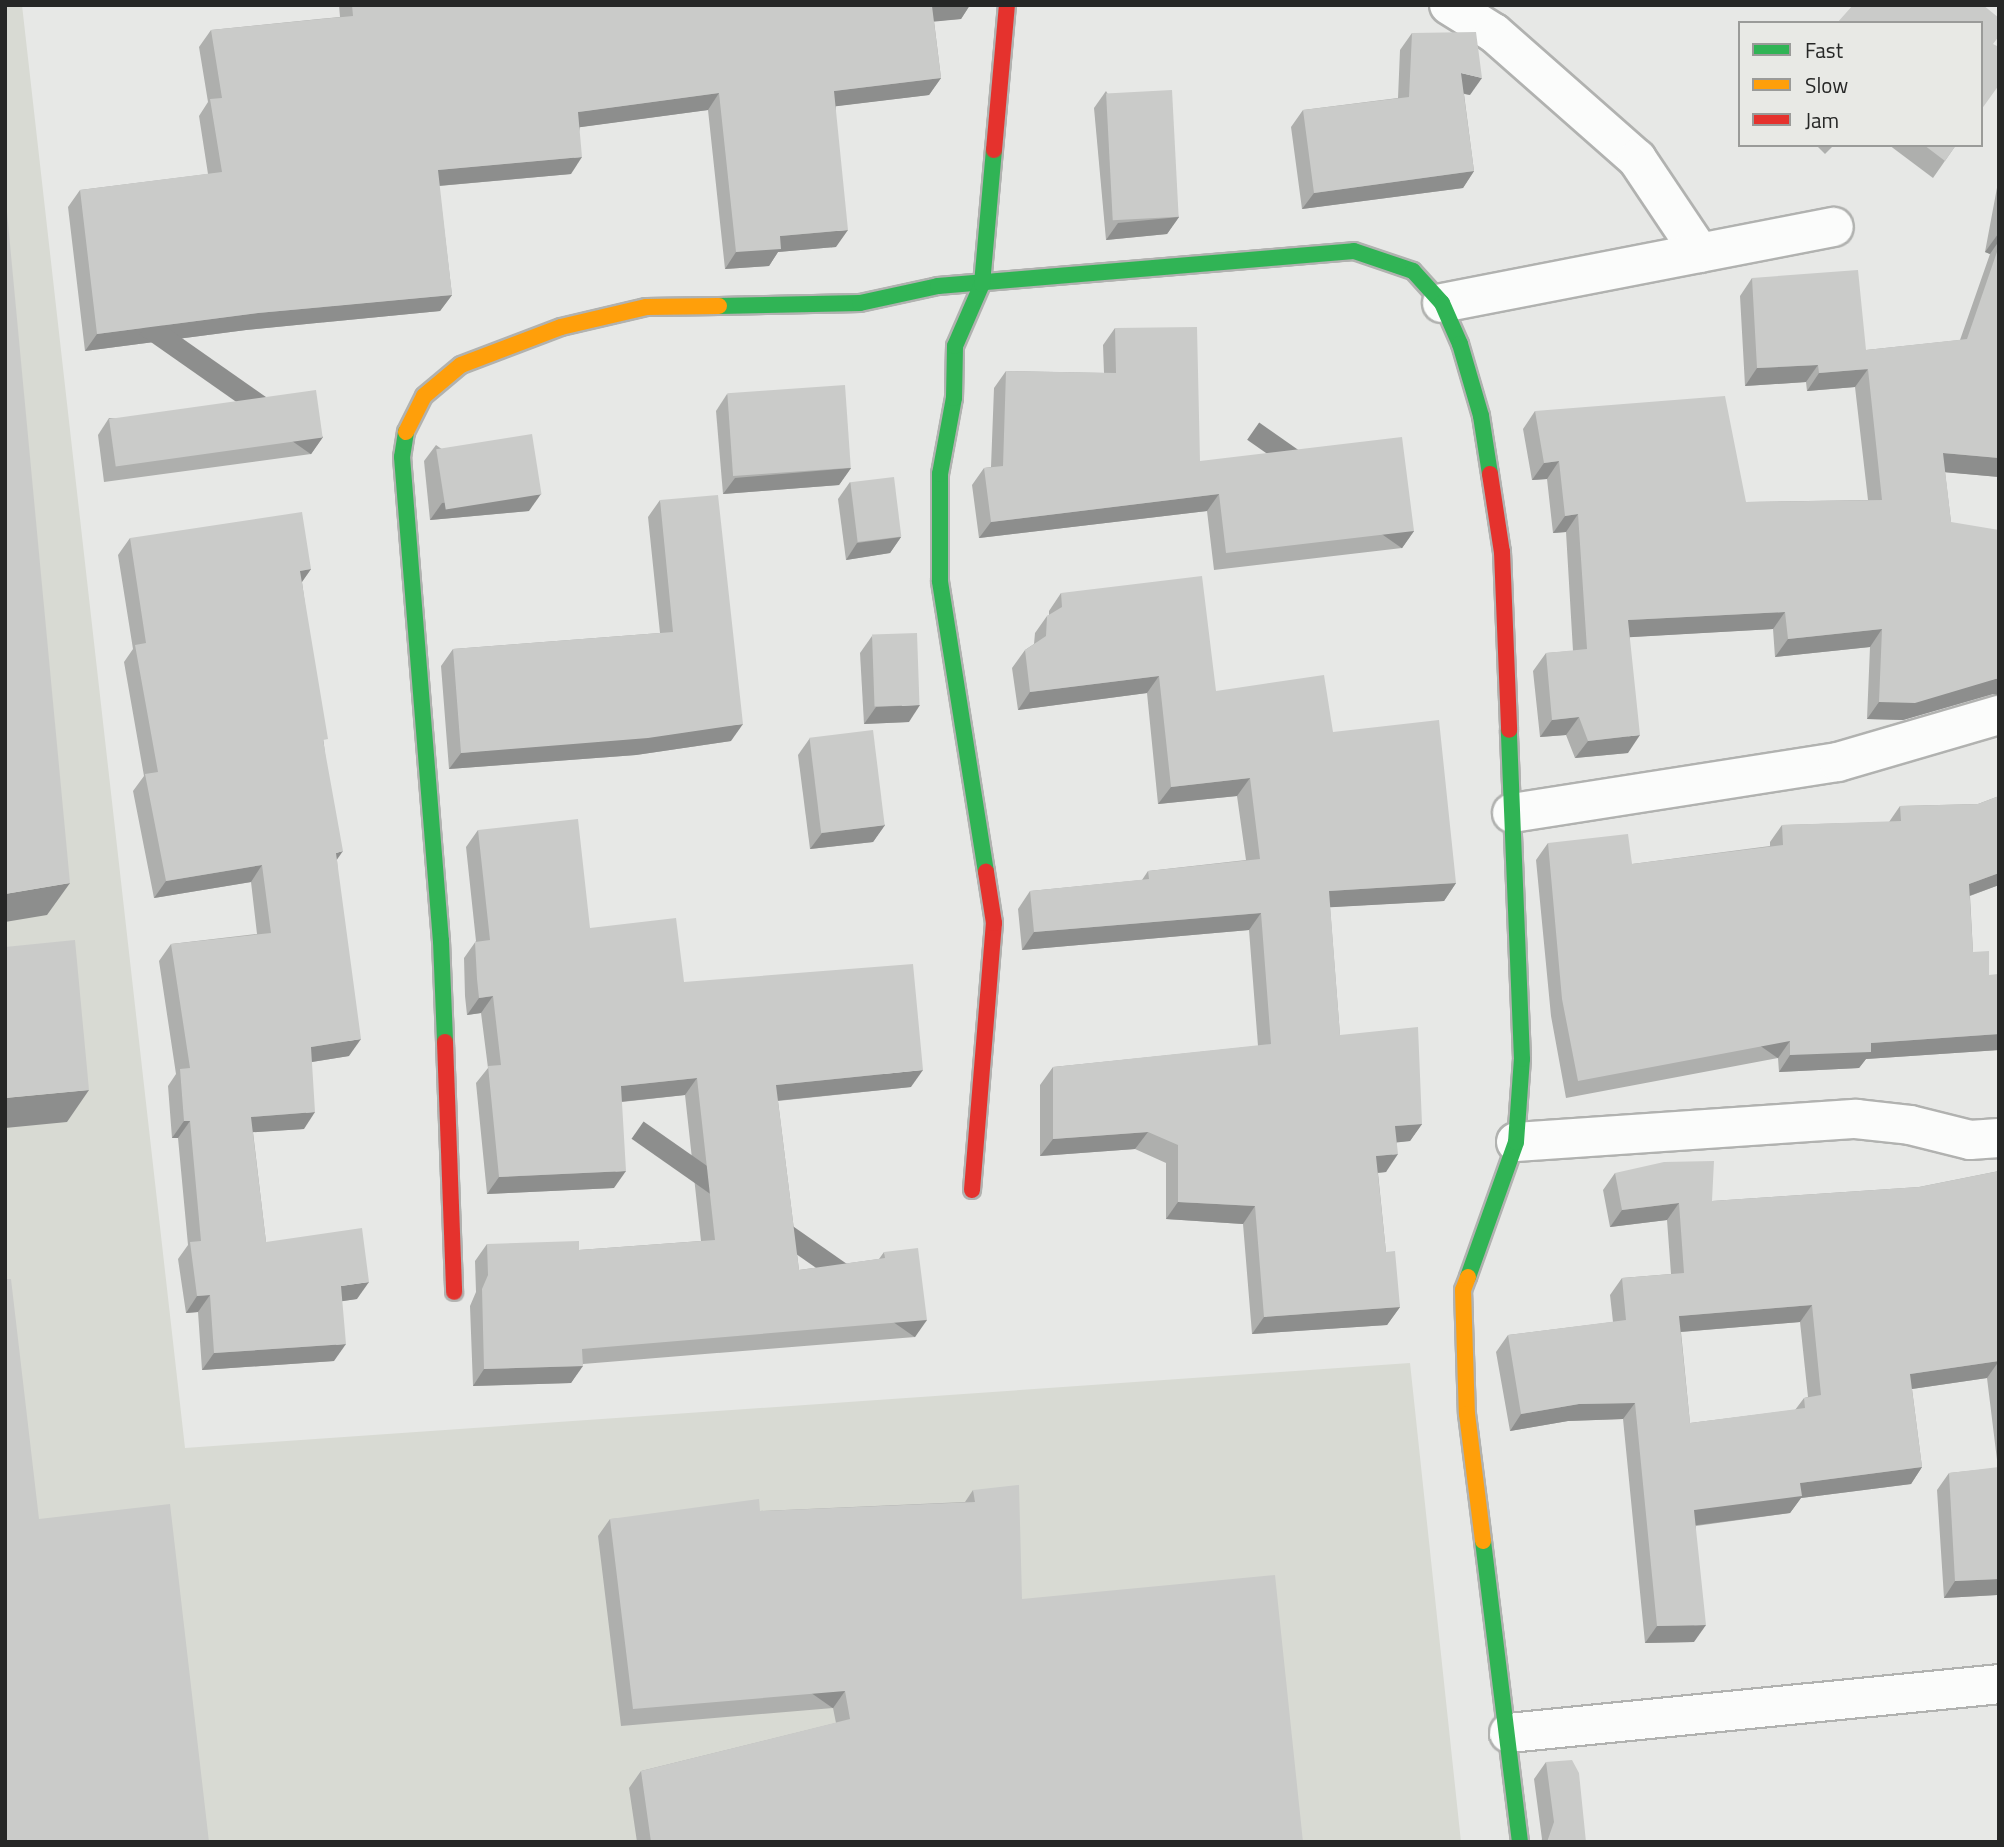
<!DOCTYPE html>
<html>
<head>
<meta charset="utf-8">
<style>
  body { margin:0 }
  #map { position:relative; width:2004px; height:1847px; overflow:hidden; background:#e7e8e6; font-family:"Titillium Web",sans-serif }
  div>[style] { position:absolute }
  .built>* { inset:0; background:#d8dad3 }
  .roads { filter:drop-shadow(2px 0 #b1b2b0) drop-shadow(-2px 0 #b1b2b0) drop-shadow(0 2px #b1b2b0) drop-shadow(0 -2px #b1b2b0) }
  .street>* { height:38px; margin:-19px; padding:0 19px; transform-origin:19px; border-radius:19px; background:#fbfcfb }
  .fast>* { height:16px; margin:-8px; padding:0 8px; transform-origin:8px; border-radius:8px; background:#30b455 }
  .slow>* { height:16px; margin:-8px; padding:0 8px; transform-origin:8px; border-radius:8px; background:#ff9f0a }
  .jam>* { height:16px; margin:-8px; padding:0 8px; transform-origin:8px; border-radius:8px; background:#e5322d }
  .wall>* { inset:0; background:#aeafad }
  .shaded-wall>* { inset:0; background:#8d8e8d; transform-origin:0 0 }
  .building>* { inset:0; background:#cacbc9; transform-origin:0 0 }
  span { translate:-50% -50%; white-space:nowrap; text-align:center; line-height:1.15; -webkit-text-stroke:5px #e8e9e5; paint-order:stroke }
  .frame { position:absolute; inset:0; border:7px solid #262726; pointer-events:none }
  .legend { position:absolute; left:1738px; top:21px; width:245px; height:126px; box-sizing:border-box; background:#e8e9e5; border:2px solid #9a9b99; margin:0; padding:9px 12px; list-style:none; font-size:21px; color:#262726 }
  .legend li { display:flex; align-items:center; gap:14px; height:35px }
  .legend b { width:35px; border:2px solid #9a9b99 }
</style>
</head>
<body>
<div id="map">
  <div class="built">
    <i style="clip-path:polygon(5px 5px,22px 5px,185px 1448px,1410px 1363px,1461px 1842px,5px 1842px)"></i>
  </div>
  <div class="roads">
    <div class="street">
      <i style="left:1449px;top:5px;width:53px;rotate:31.9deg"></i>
      <i style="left:1494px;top:33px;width:191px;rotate:41.4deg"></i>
      <i style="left:1637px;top:159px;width:113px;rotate:56.2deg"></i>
      <i style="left:1442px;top:303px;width:399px;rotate:-11deg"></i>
      <i style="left:1512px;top:813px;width:330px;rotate:-8.9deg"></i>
      <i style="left:1838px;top:762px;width:168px;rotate:-16.3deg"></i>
      <i style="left:1516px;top:1142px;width:341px;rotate:-3.9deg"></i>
      <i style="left:1856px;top:1119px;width:54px;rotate:6.3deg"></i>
      <i style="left:1910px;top:1125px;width:62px;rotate:14deg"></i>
      <i style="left:1970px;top:1140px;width:29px;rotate:-4deg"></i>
      <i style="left:1509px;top:1733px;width:492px;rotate:-5.7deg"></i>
    </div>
    <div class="fast">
      <i style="left:719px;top:306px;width:141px;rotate:-1.2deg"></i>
      <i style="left:860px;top:303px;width:80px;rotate:-12.3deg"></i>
      <i style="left:938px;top:286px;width:417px;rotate:-4.8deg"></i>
      <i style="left:1354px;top:251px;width:62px;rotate:18.7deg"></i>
      <i style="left:1413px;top:271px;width:43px;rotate:47.8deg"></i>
      <i style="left:1442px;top:303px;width:45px;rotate:66.3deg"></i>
      <i style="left:1460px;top:344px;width:75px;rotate:73.7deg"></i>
      <i style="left:1481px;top:416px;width:59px;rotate:81.2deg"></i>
      <i style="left:406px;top:432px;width:25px;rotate:99deg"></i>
      <i style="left:402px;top:457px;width:486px;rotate:85.4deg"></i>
      <i style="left:441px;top:941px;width:101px;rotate:87.7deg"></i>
      <i style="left:986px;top:872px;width:295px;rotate:-99deg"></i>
      <i style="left:940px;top:581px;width:107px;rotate:-90deg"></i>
      <i style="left:940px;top:474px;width:77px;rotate:-79.6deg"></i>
      <i style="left:954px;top:398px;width:52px;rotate:-88.9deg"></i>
      <i style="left:955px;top:346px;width:68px;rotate:-66.5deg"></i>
      <i style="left:982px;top:284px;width:135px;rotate:-84.9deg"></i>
      <i style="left:1468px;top:1277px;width:143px;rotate:-70.4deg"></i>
      <i style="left:1516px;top:1142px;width:83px;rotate:-85.9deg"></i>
      <i style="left:1522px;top:1059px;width:329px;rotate:-92.3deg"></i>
      <i style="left:1483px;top:1541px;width:303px;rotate:83deg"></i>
    </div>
    <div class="slow">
      <i style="left:406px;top:432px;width:40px;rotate:-63.4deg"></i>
      <i style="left:424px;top:396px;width:48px;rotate:-40deg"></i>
      <i style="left:461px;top:365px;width:107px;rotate:-20.8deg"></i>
      <i style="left:561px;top:327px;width:87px;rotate:-13.2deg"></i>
      <i style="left:646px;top:307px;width:73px;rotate:-0.8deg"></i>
      <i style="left:1468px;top:1277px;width:14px;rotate:111deg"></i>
      <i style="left:1463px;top:1290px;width:124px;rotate:88.2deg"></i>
      <i style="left:1467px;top:1414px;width:128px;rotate:82.8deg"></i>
    </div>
    <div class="jam">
      <i style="left:994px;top:150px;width:146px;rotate:-84.9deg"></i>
      <i style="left:1490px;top:474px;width:79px;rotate:81.3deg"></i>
      <i style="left:1502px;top:552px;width:178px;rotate:87.7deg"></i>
      <i style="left:445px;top:1042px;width:250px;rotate:87.9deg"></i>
      <i style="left:972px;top:1190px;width:268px;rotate:-85.3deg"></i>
      <i style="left:994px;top:923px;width:52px;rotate:-98.9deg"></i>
    </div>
  </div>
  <div class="wall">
    <i style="clip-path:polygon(339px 5px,970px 5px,961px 19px,934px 21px,941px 78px,929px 95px,836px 106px,836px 247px,778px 252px,769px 266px,725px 269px,708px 110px,580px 127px,571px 174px,439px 186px,452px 295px,440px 311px,246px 330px,85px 351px,68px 207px,80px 190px,208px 174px,199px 116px,208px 102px,199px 47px,211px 30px,340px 17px)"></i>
    <i style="clip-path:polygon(1412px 33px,1470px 95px,1464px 94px,1474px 171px,1463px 188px,1302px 209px,1291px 127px,1303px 110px,1398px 98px,1400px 50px)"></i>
    <i style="clip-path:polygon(1106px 91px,1179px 217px,1167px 234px,1106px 240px,1094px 108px)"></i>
    <i style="clip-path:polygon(1816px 145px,1834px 145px,1825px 154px)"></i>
    <i style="clip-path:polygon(1889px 145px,1956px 145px,1933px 178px)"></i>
    <i style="clip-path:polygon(1999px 177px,1999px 477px,1945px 472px,1951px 522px,1993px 694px,1903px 720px,1867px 719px,1870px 647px,1775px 657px,1773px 629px,1630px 637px,1628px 753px,1575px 758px,1566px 735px,1540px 737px,1533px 671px,1546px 653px,1573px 651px,1566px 532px,1553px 533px,1547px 479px,1532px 480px,1523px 429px,1535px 411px,1746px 502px,1868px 500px,1855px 387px,1807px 391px,1806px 382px,1745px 386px,1740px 296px,1752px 278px,1866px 350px,1960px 340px,1990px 254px,1985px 252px)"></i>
    <i style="clip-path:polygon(1115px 328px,1200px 461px,1414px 531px,1402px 548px,1214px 570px,1207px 511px,979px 538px,972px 485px,984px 468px,991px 467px,994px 388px,1006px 371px,1104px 373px,1103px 345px)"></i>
    <i style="clip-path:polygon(727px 394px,851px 468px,839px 485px,723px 494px,716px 411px)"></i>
    <i style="clip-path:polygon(109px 418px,323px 437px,311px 454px,104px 482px,98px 435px)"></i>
    <i style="clip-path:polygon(436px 445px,529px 511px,430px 520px,424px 461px)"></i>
    <i style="clip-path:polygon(850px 482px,901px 537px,890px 553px,846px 560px,838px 499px)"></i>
    <i style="clip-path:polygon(660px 500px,731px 741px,636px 755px,449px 769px,441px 666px,453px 649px,660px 633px,648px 517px)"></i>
    <i style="clip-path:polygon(130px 538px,311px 569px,302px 582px,324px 745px,337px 860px,349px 1056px,312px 1062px,304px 1129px,253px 1132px,266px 1242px,357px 1299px,342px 1301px,334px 1361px,202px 1370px,198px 1312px,186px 1313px,178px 1259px,188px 1245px,178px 1138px,172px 1138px,168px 1086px,176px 1074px,159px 961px,171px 944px,257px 934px,251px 882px,154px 898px,133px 791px,144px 776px,124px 662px,133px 649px,118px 555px)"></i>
    <i style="clip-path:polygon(1061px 593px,1216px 691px,1333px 732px,1456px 883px,1444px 901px,1330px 907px,1340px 1035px,1422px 1124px,1410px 1141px,1397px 1142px,1386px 1172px,1378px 1173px,1386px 1252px,1400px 1307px,1387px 1325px,1252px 1334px,1243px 1224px,1166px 1219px,1166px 1163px,1135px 1149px,1040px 1156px,1040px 1085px,1053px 1067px,1258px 1046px,1249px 930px,1022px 950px,1018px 909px,1030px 891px,1142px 880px,1148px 871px,1246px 860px,1237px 796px,1158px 804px,1147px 693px,1018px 710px,1012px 668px,1025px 650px,1034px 644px,1035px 633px,1047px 616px,1049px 615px,1049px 611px)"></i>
    <i style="clip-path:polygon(872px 636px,909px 722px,864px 724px,860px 653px)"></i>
    <i style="clip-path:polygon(810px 738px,885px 825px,873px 842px,810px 849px,798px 755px)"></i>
    <i style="clip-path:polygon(1999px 796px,1999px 885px,1970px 896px,1973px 952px,1989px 975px,1999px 981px,1999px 1050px,1866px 1059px,1859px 1068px,1779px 1072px,1778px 1058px,1566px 1098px,1551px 1016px,1536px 860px,1548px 843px,1632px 864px,1770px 846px,1770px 842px,1782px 825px,1889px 822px,1900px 806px,1978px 804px)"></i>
    <i style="clip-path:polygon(478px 830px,590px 928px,684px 982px,911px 1087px,778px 1101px,799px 1270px,879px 1259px,884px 1252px,915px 1337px,583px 1364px,571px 1383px,473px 1386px,470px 1306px,476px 1292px,475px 1261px,487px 1244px,579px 1250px,701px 1241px,685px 1095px,622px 1102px,614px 1188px,487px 1194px,476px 1083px,488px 1068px,481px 1013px,467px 1015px,465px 996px,464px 958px,476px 941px,466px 847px)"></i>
    <i style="clip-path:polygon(evenodd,1999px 1171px,1999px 1594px,1997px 1595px,1944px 1598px,1937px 1490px,1949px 1473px,1998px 1468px,1987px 1378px,1912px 1389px,1922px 1467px,1911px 1484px,1801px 1498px,1790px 1513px,1696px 1526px,1694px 1642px,1645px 1643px,1623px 1419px,1568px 1421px,1510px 1431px,1496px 1352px,1508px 1335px,1613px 1322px,1610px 1295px,1622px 1278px,1671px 1274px,1667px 1220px,1610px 1227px,1603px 1190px,1615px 1173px,1712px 1201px,1919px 1187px,1999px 1171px,1800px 1322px,1808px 1397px,1804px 1398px,1795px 1410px,1690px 1423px,1681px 1332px,1800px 1322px)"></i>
    <i style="clip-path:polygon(973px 1490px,1022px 1599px,1303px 1842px,637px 1842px,629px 1788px,641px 1771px,836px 1723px,833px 1708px,621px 1726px,598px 1536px,610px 1519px,760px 1511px,965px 1502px)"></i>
    <i style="clip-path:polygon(1546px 1762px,1586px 1842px,1541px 1842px,1542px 1839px,1534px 1779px)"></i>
  </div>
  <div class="shaded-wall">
    <i style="clip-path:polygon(939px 5px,970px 5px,961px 19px,920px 23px,932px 6px)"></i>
    <i style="clip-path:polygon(1461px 73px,1482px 78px,1470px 95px,1449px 90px)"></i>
    <i style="clip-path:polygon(941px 78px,929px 95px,822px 108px,834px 91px)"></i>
    <i style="clip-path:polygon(719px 93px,708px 110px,567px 129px,578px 112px)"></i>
    <i style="clip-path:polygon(582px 157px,571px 174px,426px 187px,438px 170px)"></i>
    <i style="clip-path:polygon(1474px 171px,1463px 188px,1302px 209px,1314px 193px)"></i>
    <i style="clip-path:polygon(1179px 217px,1167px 234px,1106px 240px,1118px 223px)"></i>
    <i style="clip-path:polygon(848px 230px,836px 247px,778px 252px,769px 266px,725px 269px,736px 252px,780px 236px)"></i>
    <i style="clip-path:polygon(1998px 234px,1999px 235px,1999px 241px,1990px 254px,1985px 252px)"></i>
    <i style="clip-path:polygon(452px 295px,440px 311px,246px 330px,85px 351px,97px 334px,258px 313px)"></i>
    <i style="clip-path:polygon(1818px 365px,1806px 382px,1745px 386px,1757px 368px)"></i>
    <i style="clip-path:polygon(1868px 369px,1855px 387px,1807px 391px,1819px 373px)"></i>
    <i style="left:323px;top:437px;width:21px;height:209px;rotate:125deg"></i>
    <i style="clip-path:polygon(1943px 453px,1999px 458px,1999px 477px,1931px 471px)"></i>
    <i style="clip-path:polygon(1559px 461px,1547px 479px,1532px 480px,1544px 463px)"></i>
    <i style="clip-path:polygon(851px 468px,839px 485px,723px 494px,735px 478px)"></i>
    <i style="clip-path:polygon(541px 494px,529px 511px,430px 520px,442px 503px)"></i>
    <i style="clip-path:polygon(1219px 494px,1207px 511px,979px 538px,991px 522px)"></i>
    <i style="clip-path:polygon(1578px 514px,1566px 532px,1553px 533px,1565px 516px)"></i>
    <i style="left:1414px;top:531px;width:21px;height:189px;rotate:125deg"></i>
    <i style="clip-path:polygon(901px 537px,890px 553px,846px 560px,857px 543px)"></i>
    <i style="clip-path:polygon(311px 569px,299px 586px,300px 571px)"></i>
    <i style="clip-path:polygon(1785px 612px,1773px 629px,1616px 638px,1628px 620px)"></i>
    <i style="clip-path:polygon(1882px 629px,1870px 647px,1775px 657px,1788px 639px)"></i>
    <i style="clip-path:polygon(1159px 676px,1147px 693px,1018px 710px,1030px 692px)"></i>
    <i style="clip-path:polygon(1999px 678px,1999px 695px,1993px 694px,1903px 720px,1867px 719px,1879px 702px)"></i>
    <i style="clip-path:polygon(920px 705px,909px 722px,864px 724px,876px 707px)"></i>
    <i style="clip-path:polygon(1579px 717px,1566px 735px,1540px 737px,1552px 720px)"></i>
    <i style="clip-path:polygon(743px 724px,731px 741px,636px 755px,449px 769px,461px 753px)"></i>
    <i style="clip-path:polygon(1640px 735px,1628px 753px,1575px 758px,1588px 741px)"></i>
    <i style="clip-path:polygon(1250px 778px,1237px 796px,1158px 804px,1171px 787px)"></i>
    <i style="clip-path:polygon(885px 825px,873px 842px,810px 849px,822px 833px)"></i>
    <i style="clip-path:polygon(343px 851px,331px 868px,336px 853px)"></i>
    <i style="clip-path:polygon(262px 865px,251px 882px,154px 898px,166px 881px)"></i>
    <i style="clip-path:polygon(1999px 873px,1999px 885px,1958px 900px,1969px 884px)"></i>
    <i style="clip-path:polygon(70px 883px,47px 915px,5px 922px,5px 894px)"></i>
    <i style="clip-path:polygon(1456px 883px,1444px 901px,1317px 908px,1329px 891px)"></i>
    <i style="clip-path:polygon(1261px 913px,1249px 930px,1022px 950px,1034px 932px)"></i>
    <i style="clip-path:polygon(493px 996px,481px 1013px,467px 1015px,479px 998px)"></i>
    <i style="clip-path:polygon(1999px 1034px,1999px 1050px,1866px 1059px,1859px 1068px,1779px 1072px,1790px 1055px,1871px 1043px)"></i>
    <i style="clip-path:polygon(361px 1039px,349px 1056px,299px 1064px,311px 1047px)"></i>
    <i style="left:1790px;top:1041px;width:21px;height:216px;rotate:125deg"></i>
    <i style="clip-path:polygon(923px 1070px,911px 1087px,764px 1102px,776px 1085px)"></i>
    <i style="clip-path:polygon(697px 1078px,685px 1095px,609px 1103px,621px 1086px)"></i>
    <i style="clip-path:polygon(89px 1090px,67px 1122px,5px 1128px,5px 1098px)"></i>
    <i style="clip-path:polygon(315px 1112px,304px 1129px,240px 1133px,251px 1117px)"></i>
    <i style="clip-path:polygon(184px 1121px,190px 1121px,178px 1138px,172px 1138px)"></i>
    <i style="clip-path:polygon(1422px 1124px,1410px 1141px,1383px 1144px,1395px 1126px)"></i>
    <i style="clip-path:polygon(1148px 1132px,1135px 1149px,1040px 1156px,1053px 1139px)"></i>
    <i style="clip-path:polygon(1398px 1154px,1386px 1172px,1364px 1174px,1376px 1156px)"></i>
    <i style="clip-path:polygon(626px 1171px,614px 1188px,487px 1194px,499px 1177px)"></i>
    <i style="clip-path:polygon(1178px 1202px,1255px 1206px,1243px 1224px,1166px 1219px)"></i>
    <i style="clip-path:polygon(1679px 1203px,1667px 1220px,1610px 1227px,1622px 1210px)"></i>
    <i style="clip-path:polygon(369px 1282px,357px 1299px,330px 1303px,341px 1286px)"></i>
    <i style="clip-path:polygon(210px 1295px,198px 1312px,186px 1313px,197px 1296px)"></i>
    <i style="clip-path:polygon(1812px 1305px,1800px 1322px,1667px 1333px,1679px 1316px)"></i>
    <i style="clip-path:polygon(1400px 1307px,1387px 1325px,1252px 1334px,1264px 1317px)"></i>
    <i style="left:927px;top:1320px;width:21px;height:346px;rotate:125deg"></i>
    <i style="clip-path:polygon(346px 1344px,334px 1361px,202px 1370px,214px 1353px)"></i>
    <i style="clip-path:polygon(1999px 1361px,1987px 1378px,1898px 1391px,1910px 1374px)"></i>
    <i style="clip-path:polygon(583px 1366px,571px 1383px,473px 1386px,484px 1369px)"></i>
    <i style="clip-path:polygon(1635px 1403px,1623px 1419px,1568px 1421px,1510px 1431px,1521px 1414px,1579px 1404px)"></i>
    <i style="clip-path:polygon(1922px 1467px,1911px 1484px,1801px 1498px,1790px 1513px,1682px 1527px,1694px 1510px,1800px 1483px)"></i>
    <i style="clip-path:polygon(1999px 1579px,1999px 1594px,1997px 1595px,1944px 1598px,1955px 1581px)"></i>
    <i style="clip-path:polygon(1706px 1625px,1694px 1642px,1645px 1643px,1657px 1626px)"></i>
    <i style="left:845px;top:1691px;width:21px;height:213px;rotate:125deg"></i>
  </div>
  <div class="building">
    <i style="clip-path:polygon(352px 5px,939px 5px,932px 6px,941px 78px,834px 91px,848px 230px,780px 236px,781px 249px,736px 252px,719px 93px,578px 112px,582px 157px,438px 170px,452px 295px,258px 313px,97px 334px,80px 190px,222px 172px,210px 99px,222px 98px,211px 30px,353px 16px)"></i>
    <i style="clip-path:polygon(1853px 5px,1983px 5px,1999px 18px,1999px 36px,1993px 44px,1999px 47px,1999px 85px,1981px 110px,1981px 23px,1837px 23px)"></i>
    <i style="clip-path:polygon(1476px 32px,1482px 78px,1461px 73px,1474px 171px,1314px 193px,1303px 110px,1409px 97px,1412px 33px)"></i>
    <i style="left:1172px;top:90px;width:127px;height:66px;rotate:87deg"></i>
    <i style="clip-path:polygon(1924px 145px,1956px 145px,1945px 161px)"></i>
    <i style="clip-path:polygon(5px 191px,70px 883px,5px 894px)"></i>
    <i style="clip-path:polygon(1999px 246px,1999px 458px,1943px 453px,1951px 522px,1999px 530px,1999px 678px,1915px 703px,1879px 702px,1882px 629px,1788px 639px,1785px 612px,1628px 620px,1640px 735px,1588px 741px,1579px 717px,1552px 720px,1546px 653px,1587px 649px,1578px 514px,1565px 516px,1559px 461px,1544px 463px,1535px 411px,1725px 396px,1746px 502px,1882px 500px,1867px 360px,1868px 369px,1819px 373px,1818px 365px,1757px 368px,1752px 278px,1858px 270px,1866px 350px,1967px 339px)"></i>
    <i style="clip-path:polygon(1197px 327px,1200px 461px,1402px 437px,1414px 531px,1226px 553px,1219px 494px,991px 522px,984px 468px,1003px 466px,1006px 371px,1116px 373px,1115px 328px)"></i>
    <i style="left:845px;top:385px;width:83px;height:118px;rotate:86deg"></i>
    <i style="left:316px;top:390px;width:48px;height:209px;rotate:82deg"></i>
    <i style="left:532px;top:434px;width:61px;height:97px;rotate:81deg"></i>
    <i style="left:894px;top:477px;width:60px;height:44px;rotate:83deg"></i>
    <i style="clip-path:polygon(718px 495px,743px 724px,648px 738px,461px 753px,453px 649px,673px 632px,660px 500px)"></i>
    <i style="clip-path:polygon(302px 512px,311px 569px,300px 571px,328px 739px,323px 740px,343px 851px,336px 853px,361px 1039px,311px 1047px,315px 1112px,251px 1117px,266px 1242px,362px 1228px,369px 1282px,341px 1286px,346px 1344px,214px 1353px,210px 1295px,197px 1296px,190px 1242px,201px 1241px,190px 1121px,184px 1121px,180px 1069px,190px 1068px,171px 944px,271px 933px,262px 865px,166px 881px,145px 774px,158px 772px,135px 645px,146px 643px,130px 538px)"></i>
    <i style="clip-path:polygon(1202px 576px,1216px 691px,1324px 675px,1333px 732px,1439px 720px,1456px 883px,1329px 891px,1340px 1035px,1418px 1027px,1422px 1124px,1395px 1126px,1398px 1154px,1376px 1156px,1386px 1252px,1395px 1251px,1400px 1307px,1264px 1317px,1255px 1206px,1178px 1202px,1178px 1145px,1148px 1132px,1053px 1139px,1053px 1067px,1271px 1044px,1261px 913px,1034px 932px,1030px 891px,1149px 879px,1148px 871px,1260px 859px,1250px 778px,1171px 787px,1159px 676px,1030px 692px,1025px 650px,1046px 636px,1047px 616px,1062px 607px,1061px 593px)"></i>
    <i style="left:917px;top:633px;width:72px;height:45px;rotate:88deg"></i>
    <i style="left:873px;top:730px;width:96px;height:64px;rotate:83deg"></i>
    <i style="clip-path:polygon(1999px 796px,1999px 873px,1969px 884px,1973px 952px,1989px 951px,1989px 975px,1998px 974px,1999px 981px,1999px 1034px,1871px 1043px,1871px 1052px,1790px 1055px,1790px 1041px,1578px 1081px,1562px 999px,1548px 843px,1628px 834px,1632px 864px,1783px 845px,1782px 825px,1901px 821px,1900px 806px,1978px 804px)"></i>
    <i style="clip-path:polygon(578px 819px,590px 928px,676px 918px,684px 982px,913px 964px,923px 1070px,776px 1085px,799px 1270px,885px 1258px,884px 1252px,918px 1248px,927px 1320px,582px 1349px,583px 1366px,484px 1369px,482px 1289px,488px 1275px,487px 1244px,579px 1241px,579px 1250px,715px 1240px,697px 1078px,621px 1086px,626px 1171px,499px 1177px,488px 1066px,501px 1065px,493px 996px,479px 998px,477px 979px,475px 942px,490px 940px,478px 830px)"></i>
    <i style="clip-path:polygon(75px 940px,89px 1090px,5px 1098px,5px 947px)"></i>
    <i style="clip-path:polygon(evenodd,1714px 1161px,1712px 1201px,1919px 1187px,1999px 1171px,1999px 1361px,1910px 1374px,1922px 1467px,1800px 1483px,1802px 1496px,1694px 1510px,1706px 1625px,1657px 1626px,1635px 1403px,1579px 1404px,1521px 1414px,1508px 1335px,1626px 1320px,1622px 1278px,1684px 1273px,1679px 1203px,1622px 1210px,1615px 1173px,1664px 1162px,1714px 1161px,1812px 1305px,1821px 1395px,1804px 1398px,1805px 1408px,1690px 1423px,1679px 1316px,1812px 1305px)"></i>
    <i style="clip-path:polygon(5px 1279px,11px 1279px,39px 1519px,170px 1504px,209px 1842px,5px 1842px)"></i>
    <i style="clip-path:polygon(1999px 1467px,1999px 1579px,1955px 1581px,1949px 1473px)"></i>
    <i style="clip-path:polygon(1019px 1485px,1022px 1599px,1275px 1575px,1303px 1842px,651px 1842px,641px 1771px,850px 1719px,845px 1691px,633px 1709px,610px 1519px,759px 1499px,760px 1511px,975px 1502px,973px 1490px)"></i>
    <i style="clip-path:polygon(1572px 1760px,1579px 1773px,1586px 1842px,1547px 1842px,1554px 1822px,1546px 1762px)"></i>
  </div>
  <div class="frame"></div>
  <ul class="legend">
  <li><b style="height:9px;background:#30b455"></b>Fast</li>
  <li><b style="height:9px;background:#ff9f0a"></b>Slow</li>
  <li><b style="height:9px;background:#e5322d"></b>Jam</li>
  </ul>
</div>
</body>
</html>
